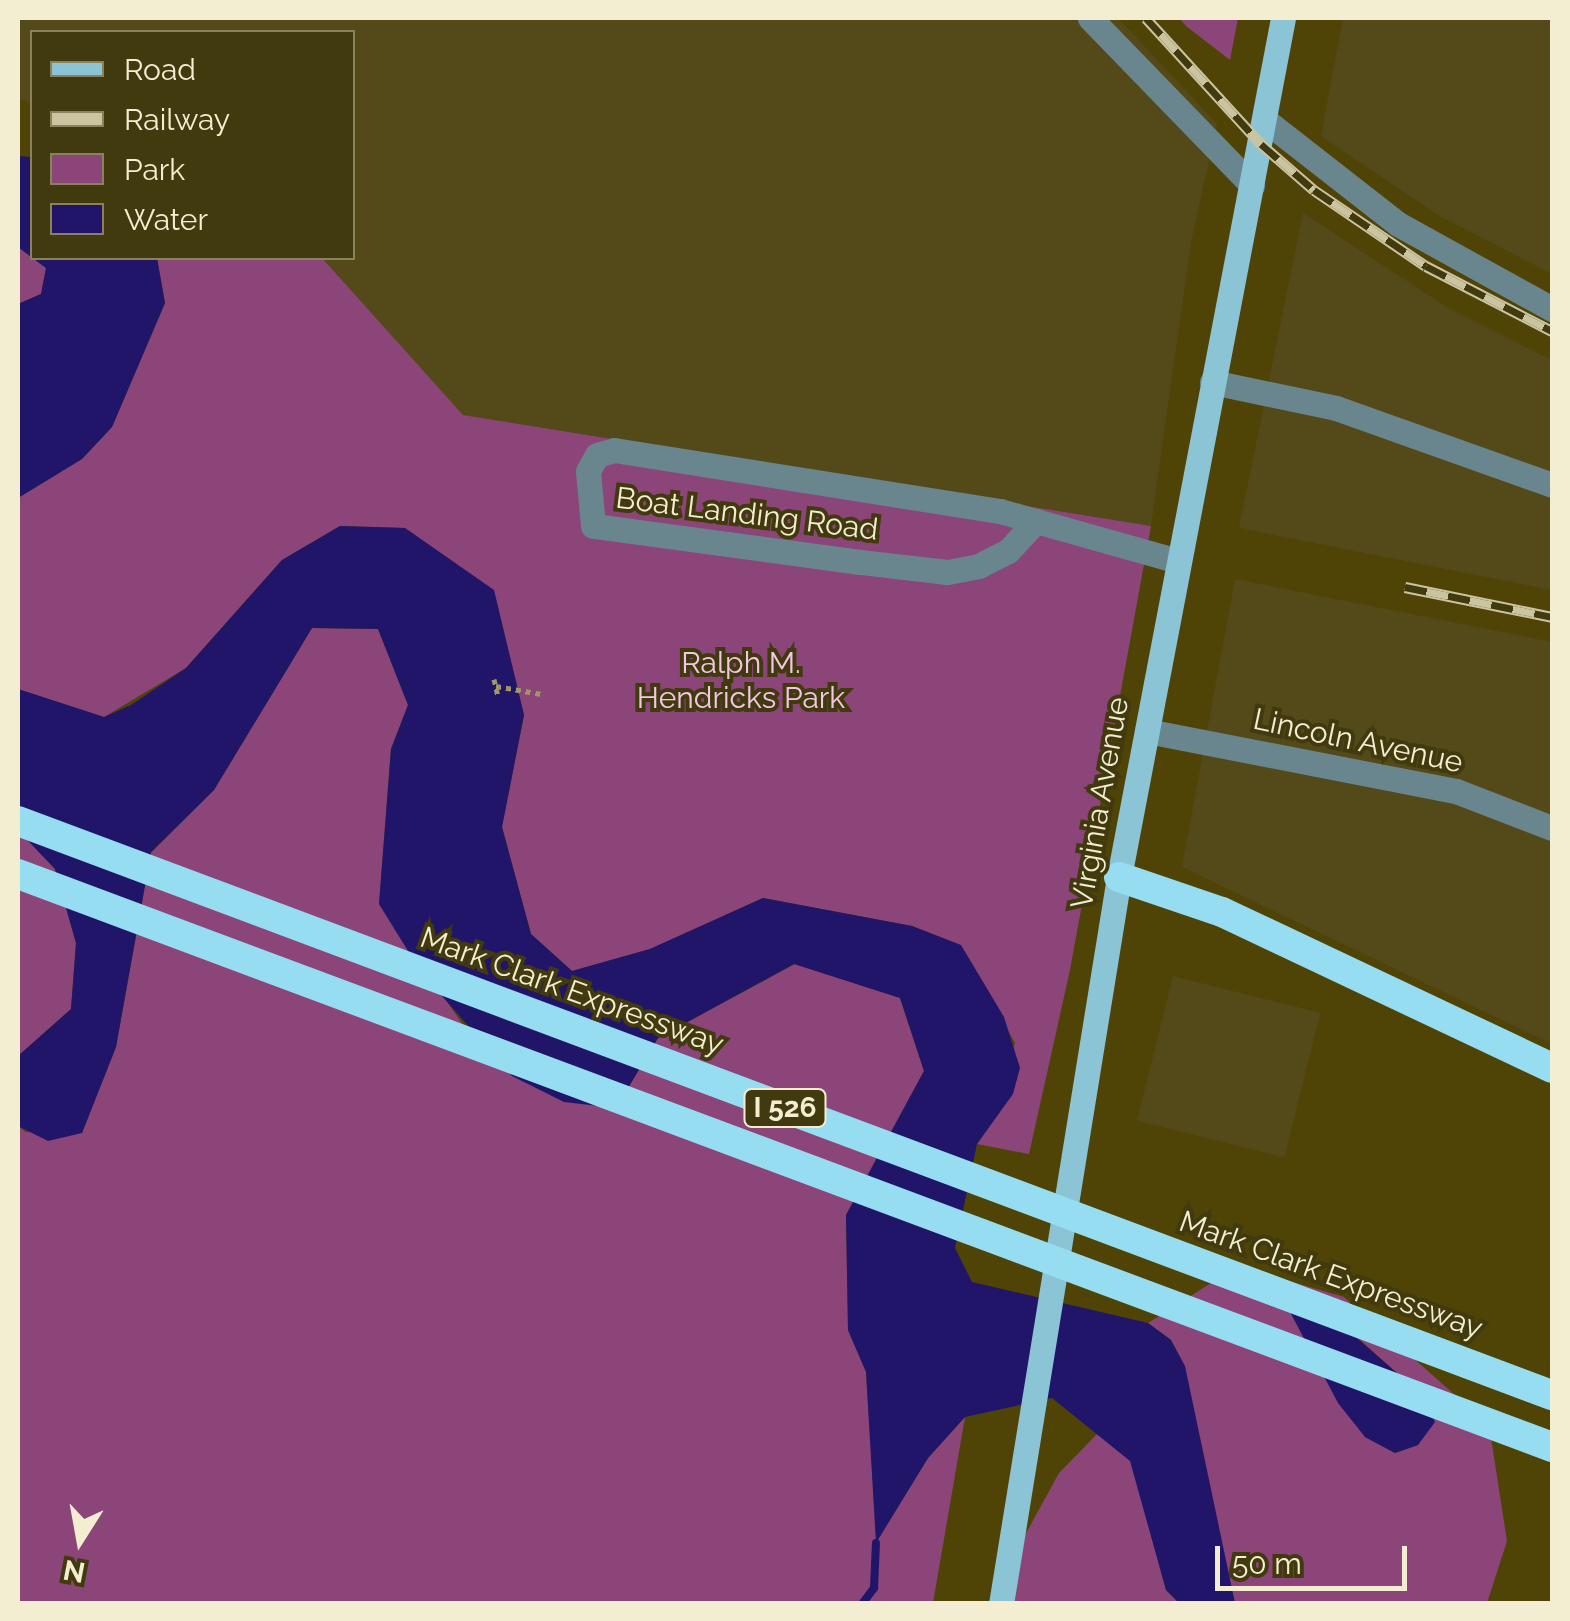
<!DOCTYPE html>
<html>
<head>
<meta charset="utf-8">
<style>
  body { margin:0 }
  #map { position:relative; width:1570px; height:1621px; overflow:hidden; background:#4f4406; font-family:Raleway,sans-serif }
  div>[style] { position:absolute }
  .built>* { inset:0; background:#544a19; transform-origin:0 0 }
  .green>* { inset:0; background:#8c4579 }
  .water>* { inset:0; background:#201569 }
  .stream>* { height:8px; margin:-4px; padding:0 4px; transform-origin:4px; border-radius:4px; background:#201569 }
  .path>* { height:5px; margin-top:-2.5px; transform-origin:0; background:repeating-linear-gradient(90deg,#9f9769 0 5px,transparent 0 10px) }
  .minor>* { height:25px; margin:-12.5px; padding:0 12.5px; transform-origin:12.5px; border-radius:12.5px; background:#69858e }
  .major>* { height:25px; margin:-12.5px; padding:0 12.5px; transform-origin:12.5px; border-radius:12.5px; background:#8ac4d5 }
  .highway>* { height:30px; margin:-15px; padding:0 15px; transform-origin:15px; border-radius:15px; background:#96ddf2 }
  .rail>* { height:11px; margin-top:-5.5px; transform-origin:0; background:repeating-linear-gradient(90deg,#423a0f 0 22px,#cbc4a0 0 44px); box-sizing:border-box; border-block:2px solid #cbc4a0 }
  .highway-bridge>* { height:30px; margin:-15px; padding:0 15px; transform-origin:15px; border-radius:15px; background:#96ddf2 }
  span { translate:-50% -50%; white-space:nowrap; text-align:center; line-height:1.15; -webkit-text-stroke:8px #423a0f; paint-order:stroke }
  .shield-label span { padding:2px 8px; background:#423a0f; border:2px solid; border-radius:8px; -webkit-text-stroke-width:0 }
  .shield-label { font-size:28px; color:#f3edd1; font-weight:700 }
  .street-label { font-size:30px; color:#f3edd1 }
  .park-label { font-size:30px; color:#f4c6e5 }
  .frame { position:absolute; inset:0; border:20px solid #f3edd1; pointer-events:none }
  .legend { position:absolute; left:30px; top:30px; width:325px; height:230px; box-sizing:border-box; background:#423a0f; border:2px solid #89825d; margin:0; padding:12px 18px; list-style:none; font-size:30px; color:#f3edd1 }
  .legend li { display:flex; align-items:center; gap:20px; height:50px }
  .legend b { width:50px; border:2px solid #89825d }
  .north { position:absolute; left:30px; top:1491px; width:100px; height:100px; -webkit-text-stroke:8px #423a0f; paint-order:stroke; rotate:191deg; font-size:28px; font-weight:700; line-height:40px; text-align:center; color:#f3edd1 }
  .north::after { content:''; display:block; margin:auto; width:35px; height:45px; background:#f3edd1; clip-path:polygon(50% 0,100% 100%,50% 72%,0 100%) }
  .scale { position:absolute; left:1215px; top:1546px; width:192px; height:45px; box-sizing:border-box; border:5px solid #f3edd1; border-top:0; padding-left:12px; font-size:30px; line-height:35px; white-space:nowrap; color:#f3edd1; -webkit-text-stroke:8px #423a0f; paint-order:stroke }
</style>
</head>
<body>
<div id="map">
  <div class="built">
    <i style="clip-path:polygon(18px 18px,1118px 18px,1217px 124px,1191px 242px,1151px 526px,463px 415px,322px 258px,352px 258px,352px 32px,32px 32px,32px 103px,18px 99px)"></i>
    <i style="clip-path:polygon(1343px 18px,1552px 18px,1552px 274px,1438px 215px,1321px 136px)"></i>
    <i style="clip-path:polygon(1303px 213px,1448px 308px,1552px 360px,1552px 590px,1239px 528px)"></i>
    <i style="clip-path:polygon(1235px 579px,1552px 642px,1552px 1044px,1182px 867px)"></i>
    <i style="left:1173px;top:976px;width:152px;height:149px;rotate:14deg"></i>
  </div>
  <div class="green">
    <i style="clip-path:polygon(1179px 18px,1238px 18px,1230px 60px,1186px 26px)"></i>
    <i style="clip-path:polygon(18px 247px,46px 268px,41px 294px,18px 304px)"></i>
    <i style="clip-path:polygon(157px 258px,322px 258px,463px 415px,1151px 526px,1070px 970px,1029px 1154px,977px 1144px,994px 1119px,1015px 1043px,960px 945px,912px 926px,763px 898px,650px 949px,572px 971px,531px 934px,502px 827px,524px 715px,494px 591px,405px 528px,340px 526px,282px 560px,186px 668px,104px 717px,18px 689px,18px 498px,82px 459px,112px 427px,165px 303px)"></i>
    <i style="clip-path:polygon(312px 628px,378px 629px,408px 705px,391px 749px,379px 904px,466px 1029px,616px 1108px,658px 1038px,795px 964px,900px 998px,924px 1071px,846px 1215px,848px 1330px,866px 1372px,877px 1541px,928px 1458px,965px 1417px,933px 1603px,18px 1603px,18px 1126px,26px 1132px,82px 1133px,116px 1047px,151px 853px,214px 790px)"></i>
    <i style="clip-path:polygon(18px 830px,55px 869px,76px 943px,71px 1009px,18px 1056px)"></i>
    <i style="clip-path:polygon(evenodd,1265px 1274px,1344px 1297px,1489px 1425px,1507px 1541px,1487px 1603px,1235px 1603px,1171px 1340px,1148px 1323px,1211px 1283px,1265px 1274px,1350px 1331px,1423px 1396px,1418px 1445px,1395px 1453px,1365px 1437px,1350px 1331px)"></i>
    <i style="clip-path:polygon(1098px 1433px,1131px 1461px,1166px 1590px,1179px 1603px,995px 1604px,996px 1588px,1059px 1473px)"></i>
  </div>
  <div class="water">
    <i style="clip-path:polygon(18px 156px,32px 157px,32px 258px,157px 258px,165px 303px,112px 427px,82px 459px,18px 498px,18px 304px,41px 294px,46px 268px,18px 247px)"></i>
    <i style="clip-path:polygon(340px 526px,405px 528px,494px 590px,524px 715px,502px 827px,531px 934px,572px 971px,650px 949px,763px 898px,912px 926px,961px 945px,1004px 1017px,1020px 1068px,1013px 1094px,977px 1144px,955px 1248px,972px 1282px,1148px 1323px,1171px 1340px,1185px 1366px,1235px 1603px,1179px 1603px,1166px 1590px,1130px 1461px,1052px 1398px,965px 1417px,928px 1458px,876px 1543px,866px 1372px,848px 1330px,846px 1215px,924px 1071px,900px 998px,794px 964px,658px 1038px,616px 1108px,564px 1102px,512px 1076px,421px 972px,379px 904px,391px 749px,408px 705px,378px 629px,312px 628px,214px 790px,151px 852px,116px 1047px,82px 1133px,48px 1141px,18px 1126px,18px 1056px,71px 1009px,76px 943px,55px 869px,18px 830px,18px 689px,104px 717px,131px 705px,186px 668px,282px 560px)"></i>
    <i style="clip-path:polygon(1289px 1310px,1349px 1331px,1423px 1396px,1435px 1422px,1418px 1445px,1395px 1453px,1365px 1437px,1338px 1403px)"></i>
  </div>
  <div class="stream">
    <i style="left:862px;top:1604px;width:20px;rotate:-53deg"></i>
    <i style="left:874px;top:1588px;width:45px;rotate:-87.5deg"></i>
  </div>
  <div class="path">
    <i style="left:494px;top:679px;width:17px;rotate:77deg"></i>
    <i style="left:496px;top:686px;width:46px;rotate:10.1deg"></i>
  </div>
  <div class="minor">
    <i style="left:1090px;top:18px;width:233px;rotate:45.9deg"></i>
    <i style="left:1265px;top:120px;width:169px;rotate:38deg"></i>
    <i style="left:1398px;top:224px;width:176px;rotate:28.9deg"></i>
    <i style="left:1212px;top:382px;width:127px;rotate:11.8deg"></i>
    <i style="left:1336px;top:408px;width:229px;rotate:19.6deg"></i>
    <i style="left:1036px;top:521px;width:41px;rotate:133deg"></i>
    <i style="left:1008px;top:551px;width:33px;rotate:153deg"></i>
    <i style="left:979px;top:566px;width:33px;rotate:169deg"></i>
    <i style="left:947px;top:572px;width:88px;rotate:-173.4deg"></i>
    <i style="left:860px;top:562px;width:269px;rotate:-172.3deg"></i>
    <i style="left:593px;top:526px;width:55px;rotate:-95.2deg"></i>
    <i style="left:588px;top:471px;width:18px;rotate:-61deg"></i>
    <i style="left:597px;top:455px;width:18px;rotate:-16deg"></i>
    <i style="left:614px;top:450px;width:391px;rotate:9deg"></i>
    <i style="left:1000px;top:511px;width:185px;rotate:15.7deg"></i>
    <i style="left:1147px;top:731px;width:315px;rotate:11deg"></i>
    <i style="left:1456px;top:791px;width:103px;rotate:21.1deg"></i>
  </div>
  <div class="major">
    <i style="left:1001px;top:1604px;width:737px;rotate:-80.78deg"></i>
    <i style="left:1119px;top:877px;width:875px;rotate:-79.19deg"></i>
  </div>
  <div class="highway">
    <i style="left:1119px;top:877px;width:109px;rotate:18.8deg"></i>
    <i style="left:1222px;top:912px;width:365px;rotate:25.3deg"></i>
  </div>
  <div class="rail">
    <i style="left:1146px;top:18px;width:171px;rotate:47.6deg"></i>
    <i style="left:1261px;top:144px;width:70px;rotate:41deg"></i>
    <i style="left:1314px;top:190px;width:135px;rotate:34.2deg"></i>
    <i style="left:1426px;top:266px;width:142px;rotate:27.3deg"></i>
    <i style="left:1405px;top:587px;width:150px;rotate:11.5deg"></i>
  </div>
  <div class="highway-bridge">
    <i style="left:18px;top:821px;width:1638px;rotate:20.52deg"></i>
    <i style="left:18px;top:874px;width:1638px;rotate:20.48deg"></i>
  </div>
  <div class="shield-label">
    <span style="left:785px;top:1108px">I 526</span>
  </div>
  <div class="street-label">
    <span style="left:747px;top:514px;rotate:7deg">Boat Landing Road</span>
    <span style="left:1358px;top:741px;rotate:12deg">Lincoln Avenue</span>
    <span style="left:1100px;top:803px;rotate:-80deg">Virginia Avenue</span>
    <span style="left:572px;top:991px;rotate:20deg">Mark Clark Expressway</span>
    <span style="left:1331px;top:1275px;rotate:20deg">Mark Clark Expressway</span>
  </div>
  <div class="park-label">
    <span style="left:741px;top:680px">Ralph M.<br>Hendricks Park</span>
  </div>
  <div class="frame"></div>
  <ul class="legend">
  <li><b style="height:12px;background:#8ac4d5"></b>Road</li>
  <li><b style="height:12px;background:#cbc4a0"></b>Railway</li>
  <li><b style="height:28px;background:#8c4579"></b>Park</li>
  <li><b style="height:28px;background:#201569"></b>Water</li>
  </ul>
  <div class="north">N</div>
  <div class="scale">50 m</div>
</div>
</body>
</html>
